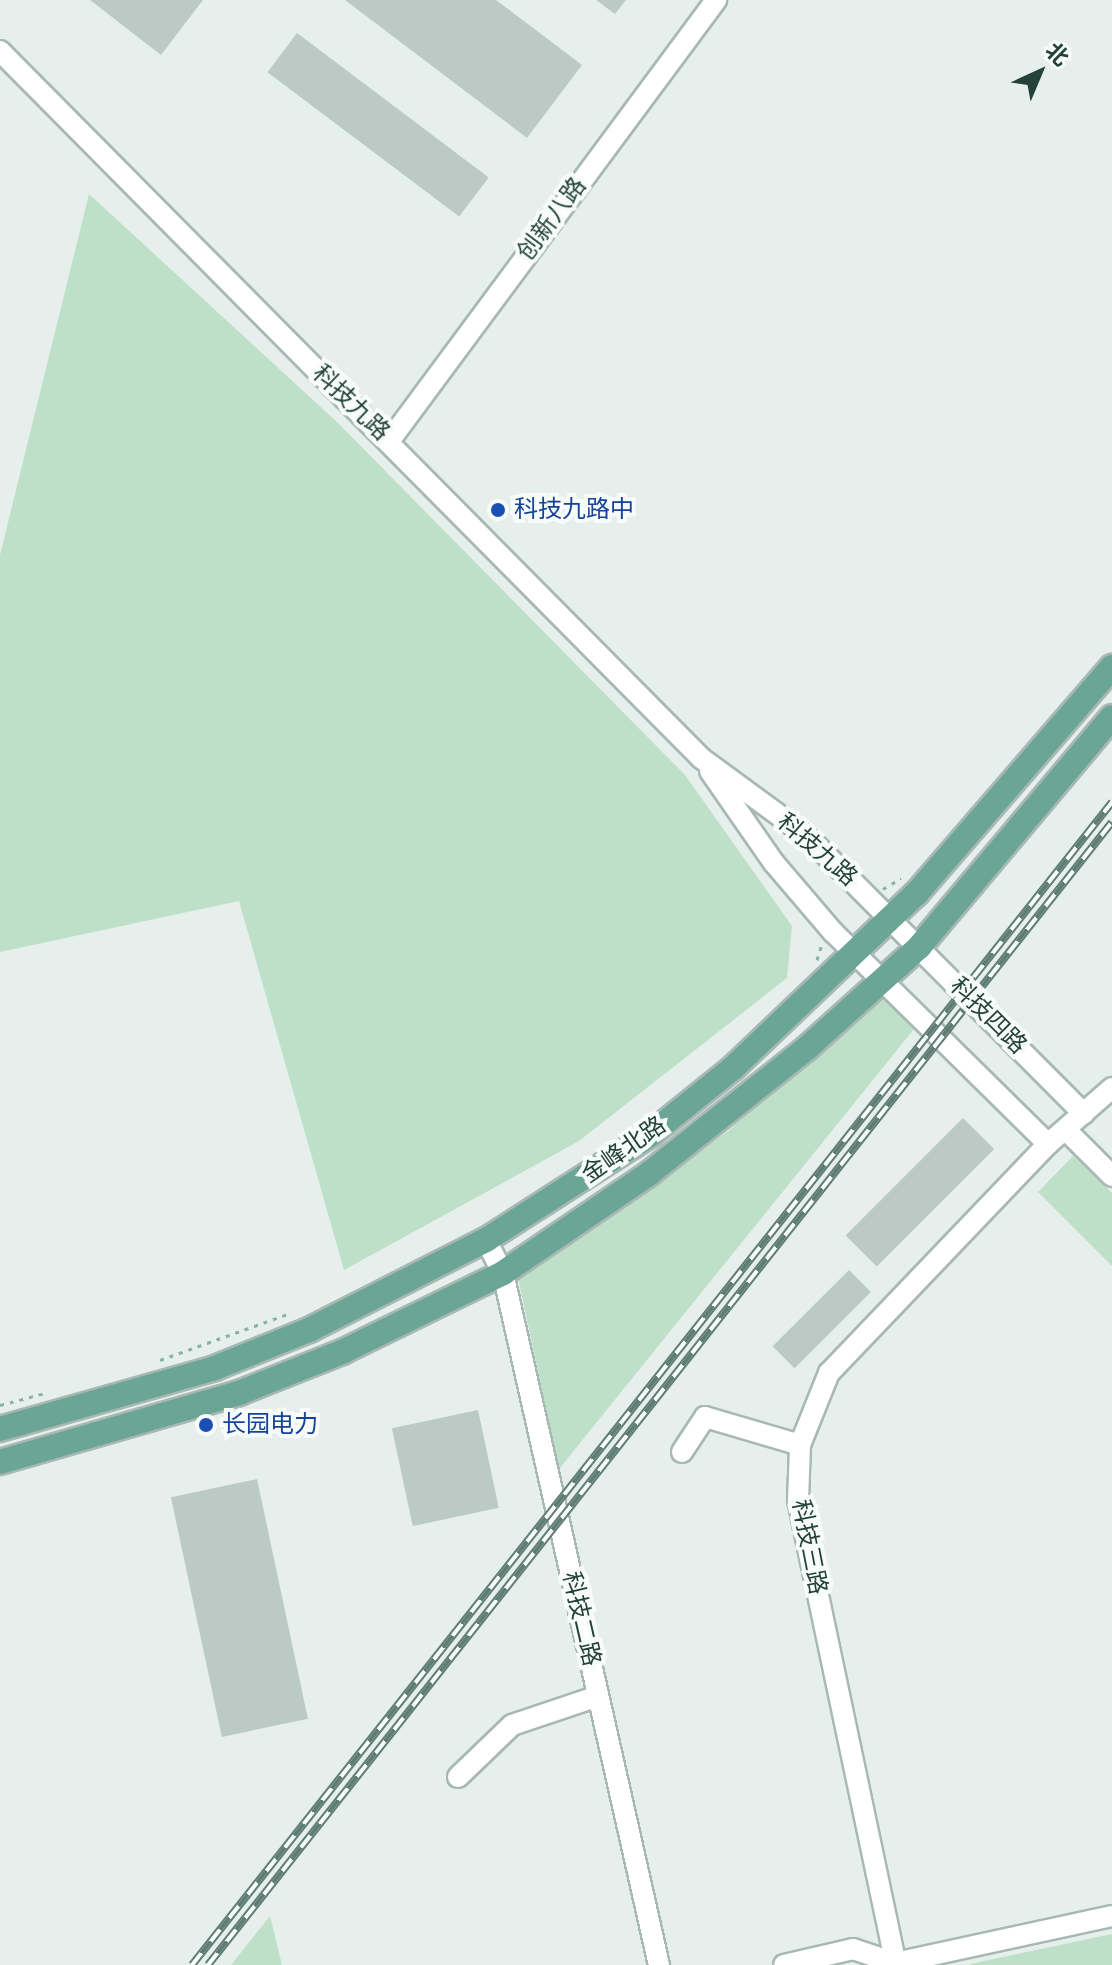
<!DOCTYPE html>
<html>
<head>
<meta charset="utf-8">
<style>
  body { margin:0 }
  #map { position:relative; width:1112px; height:1965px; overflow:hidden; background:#e6efeb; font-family:"Nunito Sans","Noto Sans SC",sans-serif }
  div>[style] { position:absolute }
  .green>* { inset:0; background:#bfe0c8 }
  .building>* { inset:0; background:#bbcac4; transform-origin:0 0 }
  .path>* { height:3px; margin-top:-1.5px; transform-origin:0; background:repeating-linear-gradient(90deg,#86b3a5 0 4px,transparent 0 10px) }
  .roads { filter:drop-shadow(2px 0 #a8b8b2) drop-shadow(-2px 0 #a8b8b2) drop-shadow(0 2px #a8b8b2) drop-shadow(0 -2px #a8b8b2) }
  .minor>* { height:20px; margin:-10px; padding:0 10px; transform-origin:10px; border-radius:10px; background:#fff }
  .major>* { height:24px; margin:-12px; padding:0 12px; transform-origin:12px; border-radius:12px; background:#6aa596 }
  .rail>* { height:8px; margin-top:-4px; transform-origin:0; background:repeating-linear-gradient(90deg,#f7fbf9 0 15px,#5f7d75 0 30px); box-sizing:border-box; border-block:2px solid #5f7d75 }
  .dots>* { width:22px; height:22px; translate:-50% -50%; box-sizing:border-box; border:4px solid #f7fbf9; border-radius:50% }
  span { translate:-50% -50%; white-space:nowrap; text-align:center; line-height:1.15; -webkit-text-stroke:8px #f7fbf9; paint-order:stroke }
  .street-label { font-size:24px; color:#24423a }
  .transit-label { font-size:24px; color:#164399 }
  .left { translate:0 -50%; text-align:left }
  .north { position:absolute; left:1000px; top:32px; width:80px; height:80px; -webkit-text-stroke:6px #f7fbf9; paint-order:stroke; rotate:44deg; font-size:22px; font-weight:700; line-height:32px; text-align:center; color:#24423a }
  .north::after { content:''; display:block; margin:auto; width:28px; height:36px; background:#24423a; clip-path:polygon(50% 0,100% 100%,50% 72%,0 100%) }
</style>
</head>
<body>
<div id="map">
  <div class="green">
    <i style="clip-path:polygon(89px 194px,337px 422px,685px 775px,792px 926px,787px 978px,579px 1141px,344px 1270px,239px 901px,0 952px,0 555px)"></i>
    <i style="clip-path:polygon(879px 994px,914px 1029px,559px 1469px,518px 1278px,728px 1131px)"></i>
    <i style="clip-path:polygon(1073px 1156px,1112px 1193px,1112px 1266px,1038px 1192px)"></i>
    <i style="clip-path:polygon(270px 1916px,282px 1965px,231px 1965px)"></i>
    <i style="clip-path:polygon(1112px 1934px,1112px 1965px,968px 1965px,979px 1962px)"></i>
  </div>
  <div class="building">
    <i style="clip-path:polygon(90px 0,203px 0,161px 55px)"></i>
    <i style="clip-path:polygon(345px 0,496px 0,582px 65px,527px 138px)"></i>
    <i style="clip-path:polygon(596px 0,626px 0,615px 14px)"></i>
    <i style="left:297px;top:33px;width:240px;height:49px;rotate:37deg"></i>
    <i style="left:963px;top:1118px;width:44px;height:166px;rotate:45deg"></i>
    <i style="left:849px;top:1270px;width:31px;height:108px;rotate:45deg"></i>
    <i style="left:478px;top:1410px;width:100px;height:88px;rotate:78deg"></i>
    <i style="left:257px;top:1479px;width:245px;height:88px;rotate:78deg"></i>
  </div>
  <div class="path">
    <i style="left:883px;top:889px;width:21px;rotate:-31deg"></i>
    <i style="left:817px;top:960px;width:17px;rotate:-73deg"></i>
    <i style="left:160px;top:1360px;width:136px;rotate:-19.8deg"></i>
    <i style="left:0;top:1405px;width:47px;rotate:-14.9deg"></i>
  </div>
  <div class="roads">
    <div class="minor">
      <i style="left:0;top:51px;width:996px;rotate:45.24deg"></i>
      <i style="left:701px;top:758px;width:132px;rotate:36.3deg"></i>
      <i style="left:807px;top:836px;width:392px;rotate:45.1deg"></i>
      <i style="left:390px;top:440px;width:548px;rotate:-53.46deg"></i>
      <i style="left:710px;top:771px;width:112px;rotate:55.2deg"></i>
      <i style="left:774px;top:863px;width:91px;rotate:49.5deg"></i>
      <i style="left:833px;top:932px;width:302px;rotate:44.6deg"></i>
      <i style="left:1066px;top:1130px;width:65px;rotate:45deg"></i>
      <i style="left:486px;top:1240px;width:37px;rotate:63deg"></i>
      <i style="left:503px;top:1273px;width:709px;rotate:77.3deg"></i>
      <i style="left:682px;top:1452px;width:42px;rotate:-56.7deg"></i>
      <i style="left:705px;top:1417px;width:99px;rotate:16.4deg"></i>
      <i style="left:458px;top:1777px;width:75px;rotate:-43.9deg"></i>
      <i style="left:512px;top:1725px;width:91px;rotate:-18.6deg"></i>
      <i style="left:895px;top:1963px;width:222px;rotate:-12.2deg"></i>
      <i style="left:784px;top:1965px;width:71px;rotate:-13.1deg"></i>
      <i style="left:853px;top:1949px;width:44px;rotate:18.4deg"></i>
      <i style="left:896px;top:1965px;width:475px;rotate:-101.9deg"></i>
      <i style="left:798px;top:1500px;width:55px;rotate:-87.9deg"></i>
      <i style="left:800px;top:1445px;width:78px;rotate:-68.1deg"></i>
      <i style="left:829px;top:1373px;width:317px;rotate:-46.3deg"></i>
      <i style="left:1048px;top:1144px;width:85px;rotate:-41.2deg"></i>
    </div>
    <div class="major">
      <i style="left:0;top:1429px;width:223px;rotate:-15.8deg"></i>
      <i style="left:215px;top:1368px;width:101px;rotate:-22deg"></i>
      <i style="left:309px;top:1330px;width:199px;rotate:-27deg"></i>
      <i style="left:486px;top:1240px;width:196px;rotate:-32.7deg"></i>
      <i style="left:651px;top:1134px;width:105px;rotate:-38.8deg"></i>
      <i style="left:733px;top:1068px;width:253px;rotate:-43.6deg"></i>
      <i style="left:916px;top:894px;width:300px;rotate:-49.2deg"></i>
      <i style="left:0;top:1462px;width:249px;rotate:-16.1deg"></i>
      <i style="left:239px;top:1393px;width:111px;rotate:-21.7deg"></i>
      <i style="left:342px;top:1352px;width:179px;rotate:-26.1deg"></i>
      <i style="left:503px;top:1273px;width:178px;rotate:-34.2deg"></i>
      <i style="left:650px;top:1173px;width:201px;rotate:-38.5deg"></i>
      <i style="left:807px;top:1048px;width:151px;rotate:-42deg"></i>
      <i style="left:919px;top:947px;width:300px;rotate:-50deg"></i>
    </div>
  </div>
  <div class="rail">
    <i style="left:192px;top:1965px;width:1483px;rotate:-51.65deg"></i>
    <i style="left:208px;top:1965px;width:1457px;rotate:-51.66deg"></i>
  </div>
  <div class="dots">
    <i style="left:498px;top:510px;background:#1a4fb4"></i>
    <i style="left:206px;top:1425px;background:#1a4fb4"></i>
  </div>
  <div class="street-label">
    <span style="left:552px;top:219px;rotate:-53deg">创新八路</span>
    <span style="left:351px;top:403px;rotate:44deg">科技九路</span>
    <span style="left:817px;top:850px;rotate:41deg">科技九路</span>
    <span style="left:988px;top:1016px;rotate:45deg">科技四路</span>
    <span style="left:624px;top:1150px;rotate:-35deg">金峰北路</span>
    <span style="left:809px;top:1547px;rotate:79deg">科技三路</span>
    <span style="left:581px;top:1619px;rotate:77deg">科技二路</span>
  </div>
  <div class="transit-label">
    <span class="left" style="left:514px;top:510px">科技九路中</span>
    <span class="left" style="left:222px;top:1425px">长园电力</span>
  </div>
  <div class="north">北</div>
</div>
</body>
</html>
